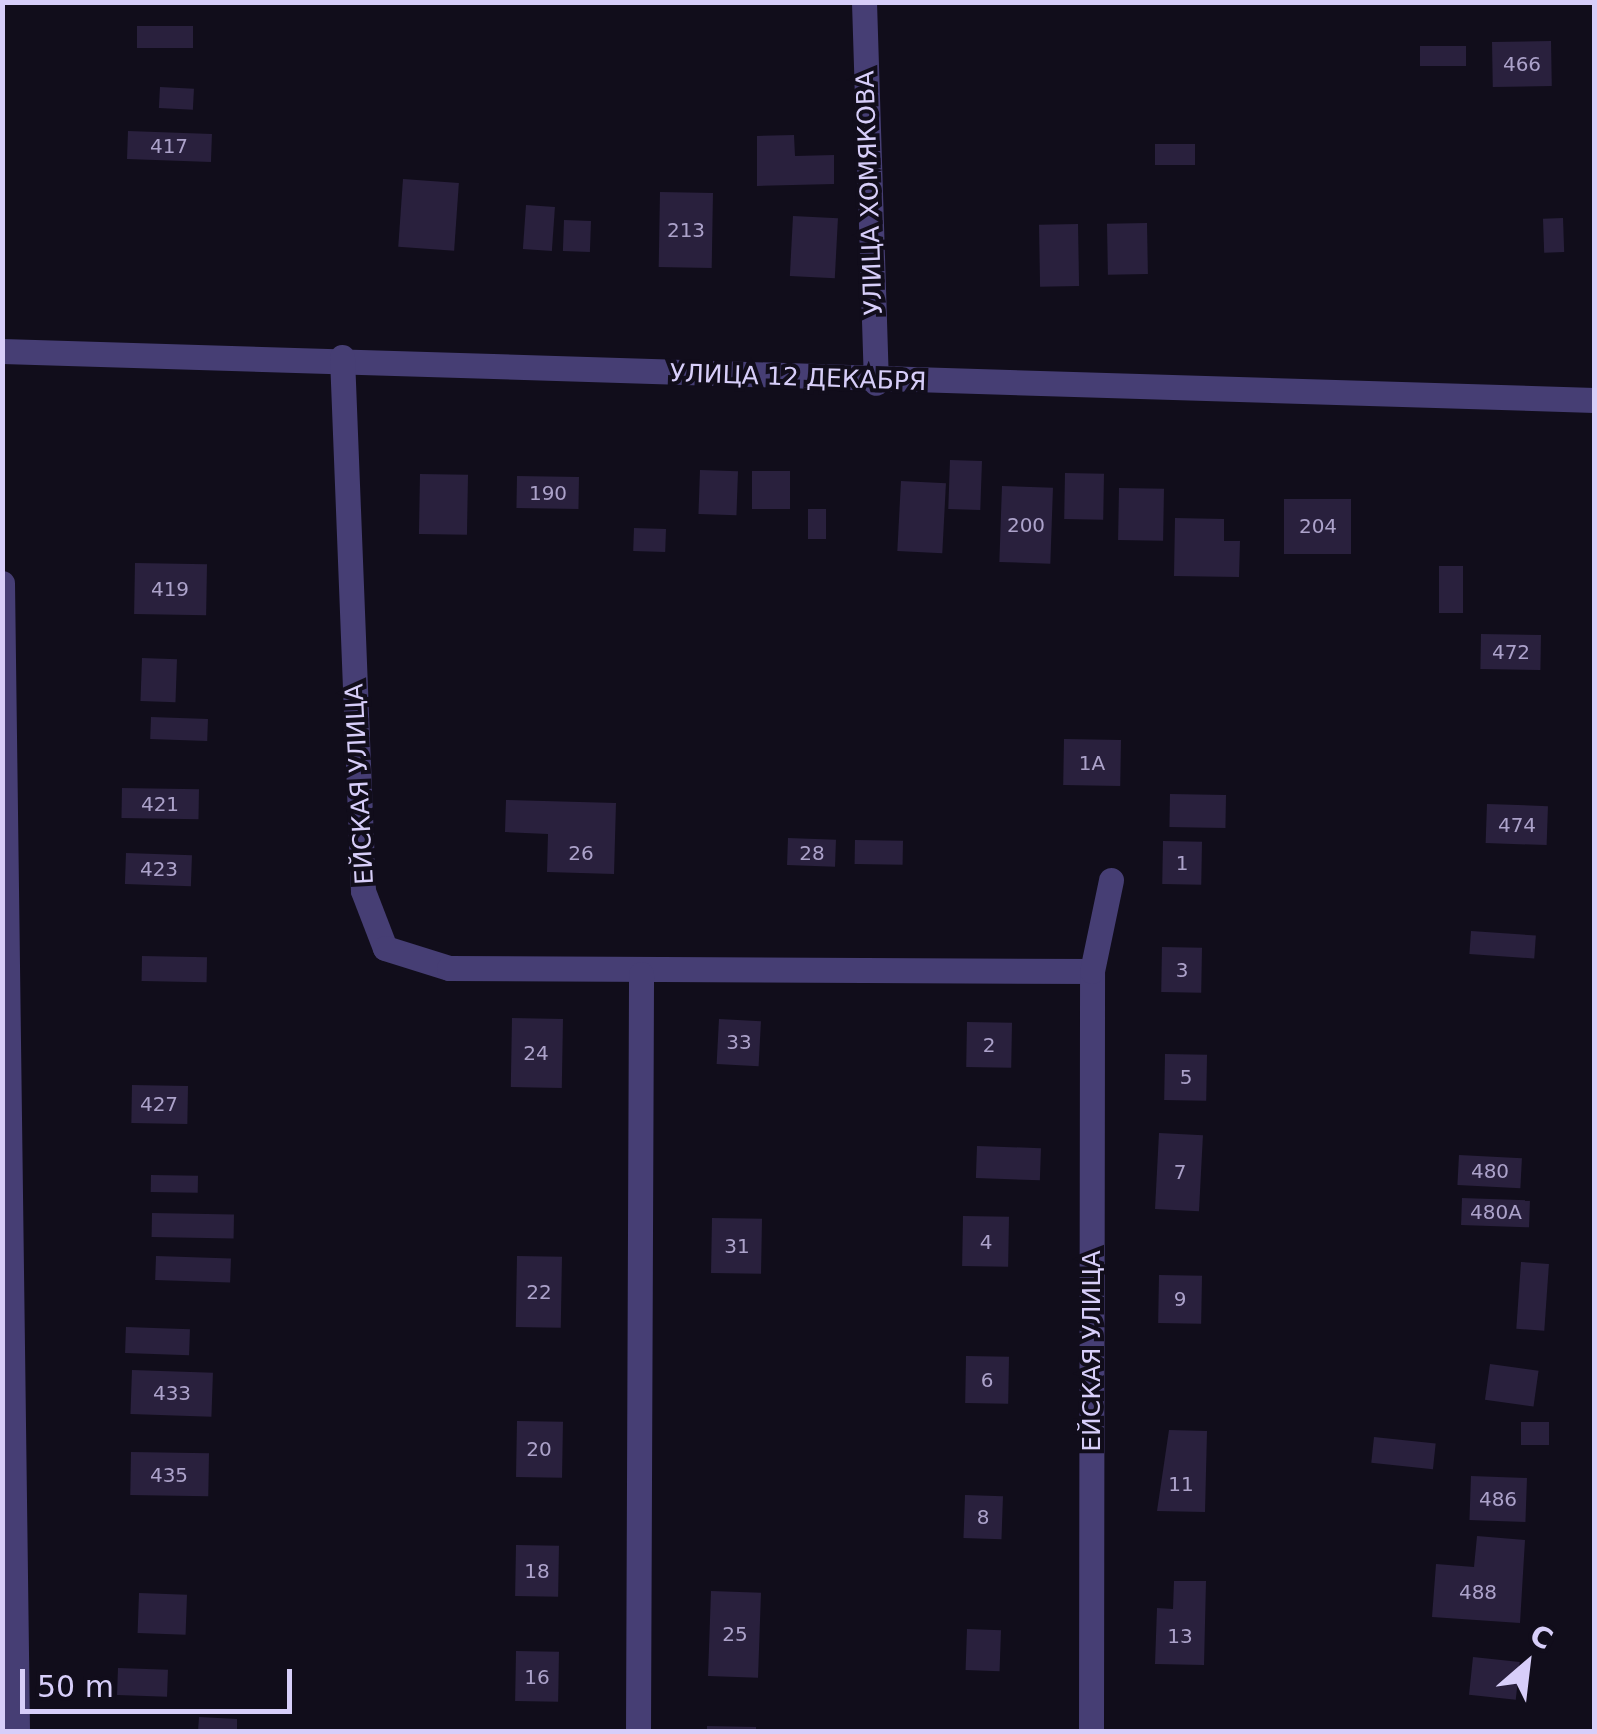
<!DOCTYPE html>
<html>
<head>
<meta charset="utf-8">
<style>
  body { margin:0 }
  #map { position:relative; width:1597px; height:1734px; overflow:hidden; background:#110d1b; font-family:"DejaVu Sans",sans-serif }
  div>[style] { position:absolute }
  .building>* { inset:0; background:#29203d; transform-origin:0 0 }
  .minor>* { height:25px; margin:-12.5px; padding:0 12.5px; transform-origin:12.5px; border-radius:12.5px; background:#463e74 }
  span { translate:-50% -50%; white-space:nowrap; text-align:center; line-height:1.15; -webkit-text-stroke:8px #110d1b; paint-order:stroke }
  .number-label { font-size:20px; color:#aca2ca }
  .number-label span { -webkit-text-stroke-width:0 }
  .street-label { font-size:25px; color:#d7cef9 }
  .frame { position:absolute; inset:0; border:5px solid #d7cef9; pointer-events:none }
  .north { position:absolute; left:1477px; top:1614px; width:100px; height:100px; -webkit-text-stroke:8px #110d1b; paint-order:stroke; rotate:28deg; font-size:28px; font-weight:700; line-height:40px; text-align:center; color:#d7cef9 }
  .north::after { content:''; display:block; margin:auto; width:35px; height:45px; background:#d7cef9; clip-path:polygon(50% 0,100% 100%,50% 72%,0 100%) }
  .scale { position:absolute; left:20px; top:1669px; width:272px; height:45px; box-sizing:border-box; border:5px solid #d7cef9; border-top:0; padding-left:12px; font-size:30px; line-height:35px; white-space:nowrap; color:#d7cef9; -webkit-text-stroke:8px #110d1b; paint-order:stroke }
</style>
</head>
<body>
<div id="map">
  <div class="building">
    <i style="left:137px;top:26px;width:56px;height:22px"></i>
    <i style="left:1551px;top:41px;width:45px;height:59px;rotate:89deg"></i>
    <i style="left:1420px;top:46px;width:46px;height:20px"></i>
    <i style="left:160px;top:87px;width:34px;height:21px;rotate:3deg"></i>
    <i style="left:128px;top:131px;width:84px;height:28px;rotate:2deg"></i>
    <i style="clip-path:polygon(794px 135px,795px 156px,834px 155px,834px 184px,757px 186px,757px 136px)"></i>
    <i style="left:1155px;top:144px;width:40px;height:21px"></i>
    <i style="left:403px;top:179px;width:56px;height:68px;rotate:4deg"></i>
    <i style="left:660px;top:192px;width:53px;height:75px;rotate:1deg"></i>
    <i style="left:526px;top:205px;width:29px;height:44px;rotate:4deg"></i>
    <i style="left:793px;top:216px;width:45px;height:60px;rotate:3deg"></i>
    <i style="left:1563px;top:218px;width:34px;height:20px;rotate:88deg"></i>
    <i style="left:564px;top:220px;width:27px;height:31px;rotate:2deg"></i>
    <i style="left:1147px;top:223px;width:51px;height:40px;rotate:89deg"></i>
    <i style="left:1078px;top:224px;width:62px;height:39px;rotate:89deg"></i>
    <i style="left:950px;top:460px;width:32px;height:49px;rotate:2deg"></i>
    <i style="left:700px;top:470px;width:38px;height:44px;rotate:2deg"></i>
    <i style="left:752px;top:471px;width:38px;height:38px"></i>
    <i style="left:1065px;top:473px;width:39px;height:46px;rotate:1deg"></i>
    <i style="left:420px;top:474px;width:48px;height:60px;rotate:1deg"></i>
    <i style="left:517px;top:476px;width:62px;height:32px;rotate:1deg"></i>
    <i style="left:901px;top:481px;width:45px;height:70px;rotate:3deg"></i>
    <i style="left:1002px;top:486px;width:51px;height:76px;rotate:2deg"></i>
    <i style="left:1119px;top:488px;width:45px;height:52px;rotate:1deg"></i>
    <i style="left:1284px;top:499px;width:67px;height:55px"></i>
    <i style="left:808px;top:509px;width:18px;height:30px"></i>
    <i style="clip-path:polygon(1175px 518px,1224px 519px,1224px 541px,1240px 541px,1239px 577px,1174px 576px)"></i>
    <i style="left:634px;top:528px;width:32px;height:23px;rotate:2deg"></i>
    <i style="left:135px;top:563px;width:72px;height:51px;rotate:1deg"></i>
    <i style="left:1439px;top:566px;width:24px;height:47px"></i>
    <i style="left:1481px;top:634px;width:60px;height:35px;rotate:1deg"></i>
    <i style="left:142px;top:658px;width:35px;height:43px;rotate:2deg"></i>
    <i style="left:151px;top:717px;width:57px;height:22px;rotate:2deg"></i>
    <i style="left:1064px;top:739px;width:57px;height:46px;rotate:1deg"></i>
    <i style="left:122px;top:788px;width:77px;height:30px;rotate:1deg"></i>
    <i style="left:1170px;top:794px;width:56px;height:33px;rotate:1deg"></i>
    <i style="clip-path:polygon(506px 800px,616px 803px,614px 874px,547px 872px,548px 834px,505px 832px)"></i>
    <i style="left:1487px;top:804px;width:61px;height:39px;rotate:2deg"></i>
    <i style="left:788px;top:838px;width:48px;height:27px;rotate:2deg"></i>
    <i style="left:855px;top:840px;width:48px;height:24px;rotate:1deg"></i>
    <i style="left:1163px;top:841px;width:39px;height:43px;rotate:1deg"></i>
    <i style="left:126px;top:853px;width:66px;height:31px;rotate:2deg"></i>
    <i style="left:1471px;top:931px;width:65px;height:23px;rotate:4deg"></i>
    <i style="left:1162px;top:947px;width:40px;height:45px;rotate:1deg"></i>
    <i style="left:142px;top:956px;width:65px;height:25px;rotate:1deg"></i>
    <i style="left:512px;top:1018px;width:51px;height:69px;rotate:1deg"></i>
    <i style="left:719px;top:1019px;width:42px;height:45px;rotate:3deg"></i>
    <i style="left:967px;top:1022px;width:45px;height:45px;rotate:1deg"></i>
    <i style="left:1165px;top:1054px;width:42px;height:46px;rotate:1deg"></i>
    <i style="left:132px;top:1085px;width:56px;height:38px;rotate:1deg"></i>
    <i style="left:1159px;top:1133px;width:44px;height:76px;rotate:3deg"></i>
    <i style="left:977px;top:1146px;width:64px;height:32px;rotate:2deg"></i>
    <i style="left:1459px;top:1155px;width:63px;height:30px;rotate:3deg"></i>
    <i style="left:151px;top:1175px;width:47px;height:17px;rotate:1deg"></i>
    <i style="left:1462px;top:1198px;width:68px;height:27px;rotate:2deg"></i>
    <i style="left:152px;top:1213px;width:82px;height:24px;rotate:1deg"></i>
    <i style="left:963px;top:1216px;width:46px;height:50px;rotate:1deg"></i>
    <i style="left:712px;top:1218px;width:50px;height:55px;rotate:1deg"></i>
    <i style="left:156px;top:1256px;width:75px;height:24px;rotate:2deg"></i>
    <i style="left:517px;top:1256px;width:45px;height:71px;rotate:1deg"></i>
    <i style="left:1521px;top:1262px;width:28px;height:67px;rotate:4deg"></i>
    <i style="left:1159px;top:1275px;width:43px;height:48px;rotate:1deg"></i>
    <i style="left:126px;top:1327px;width:64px;height:26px;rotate:2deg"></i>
    <i style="left:966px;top:1356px;width:43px;height:47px;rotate:1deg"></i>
    <i style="left:1490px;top:1364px;width:49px;height:36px;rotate:8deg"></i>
    <i style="left:132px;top:1370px;width:81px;height:44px;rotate:2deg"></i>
    <i style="left:517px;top:1421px;width:46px;height:56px;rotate:1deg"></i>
    <i style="left:1521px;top:1422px;width:28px;height:23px"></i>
    <i style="clip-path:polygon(1169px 1430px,1207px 1431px,1205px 1512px,1157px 1511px)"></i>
    <i style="left:1374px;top:1437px;width:62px;height:26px;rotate:6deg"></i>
    <i style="left:131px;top:1452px;width:78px;height:43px;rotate:1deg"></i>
    <i style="left:1471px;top:1476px;width:56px;height:44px;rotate:2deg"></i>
    <i style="left:965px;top:1495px;width:38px;height:43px;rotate:2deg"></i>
    <i style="clip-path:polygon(1477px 1536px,1525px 1540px,1520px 1623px,1432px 1617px,1436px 1564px,1474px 1567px)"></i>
    <i style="left:516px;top:1545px;width:43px;height:51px;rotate:1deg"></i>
    <i style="clip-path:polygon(1174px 1581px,1206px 1581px,1204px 1665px,1155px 1664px,1157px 1608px,1173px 1609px)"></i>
    <i style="left:711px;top:1591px;width:50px;height:85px;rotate:2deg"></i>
    <i style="left:139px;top:1593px;width:48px;height:40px;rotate:2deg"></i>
    <i style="left:967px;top:1629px;width:34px;height:41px;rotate:2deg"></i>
    <i style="left:516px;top:1651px;width:43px;height:50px;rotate:1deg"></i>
    <i style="left:1473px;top:1657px;width:47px;height:38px;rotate:6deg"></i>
    <i style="left:118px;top:1668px;width:50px;height:27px;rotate:2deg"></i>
    <i style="clip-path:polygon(199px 1717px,237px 1719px,237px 1732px,198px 1732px)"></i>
    <i style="clip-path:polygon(707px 1726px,756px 1727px,756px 1732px,707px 1732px)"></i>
  </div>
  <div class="minor">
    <i style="left:864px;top:2px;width:381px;rotate:88.2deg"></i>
    <i style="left:2px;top:351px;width:1593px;rotate:1.76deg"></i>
    <i style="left:342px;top:357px;width:534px;rotate:87.75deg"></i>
    <i style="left:363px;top:891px;width:61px;rotate:68.9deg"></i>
    <i style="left:385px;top:948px;width:67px;rotate:17.4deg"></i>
    <i style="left:449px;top:968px;width:643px;rotate:0.27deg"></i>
    <i style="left:2px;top:583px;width:1149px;rotate:89.25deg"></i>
    <i style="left:638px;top:1732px;width:758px;rotate:-89.77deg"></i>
    <i style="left:1091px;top:1732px;width:761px;rotate:-89.92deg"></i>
    <i style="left:1092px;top:971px;width:93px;rotate:-78.2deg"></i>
  </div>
  <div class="number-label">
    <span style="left:1522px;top:64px">466</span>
    <span style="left:169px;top:146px">417</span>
    <span style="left:686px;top:230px">213</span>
    <span style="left:548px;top:493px">190</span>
    <span style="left:1026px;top:525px">200</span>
    <span style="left:1318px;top:526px">204</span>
    <span style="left:170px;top:589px">419</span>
    <span style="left:1511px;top:652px">472</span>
    <span style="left:1092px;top:763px">1А</span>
    <span style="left:160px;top:804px">421</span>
    <span style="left:1517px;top:825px">474</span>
    <span style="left:581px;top:853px">26</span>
    <span style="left:812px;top:853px">28</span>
    <span style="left:1182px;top:863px">1</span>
    <span style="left:159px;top:869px">423</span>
    <span style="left:1182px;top:970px">3</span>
    <span style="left:739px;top:1042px">33</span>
    <span style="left:989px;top:1045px">2</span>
    <span style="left:536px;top:1053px">24</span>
    <span style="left:1186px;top:1077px">5</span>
    <span style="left:159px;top:1104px">427</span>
    <span style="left:1490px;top:1171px">480</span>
    <span style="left:1180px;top:1172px">7</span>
    <span style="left:1496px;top:1212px">480А</span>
    <span style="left:986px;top:1242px">4</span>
    <span style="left:737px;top:1246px">31</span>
    <span style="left:539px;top:1292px">22</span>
    <span style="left:1180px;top:1299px">9</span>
    <span style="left:987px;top:1380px">6</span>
    <span style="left:172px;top:1393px">433</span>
    <span style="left:539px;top:1449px">20</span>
    <span style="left:169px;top:1475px">435</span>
    <span style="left:1181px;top:1484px">11</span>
    <span style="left:1498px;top:1499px">486</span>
    <span style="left:983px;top:1517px">8</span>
    <span style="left:537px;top:1571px">18</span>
    <span style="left:1478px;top:1592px">488</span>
    <span style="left:735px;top:1634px">25</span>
    <span style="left:1180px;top:1636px">13</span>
    <span style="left:537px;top:1677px">16</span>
  </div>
  <div class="street-label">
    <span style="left:870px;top:193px;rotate:-92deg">УЛИЦА ХОМЯКОВА</span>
    <span style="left:798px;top:378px;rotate:2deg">УЛИЦА 12 ДЕКАБРЯ</span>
    <span style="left:360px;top:784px;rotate:-93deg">ЕЙСКАЯ УЛИЦА</span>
    <span style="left:1092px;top:1351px;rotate:-90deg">ЕЙСКАЯ УЛИЦА</span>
  </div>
  <div class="frame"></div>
  <div class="north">С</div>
  <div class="scale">50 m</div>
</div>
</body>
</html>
